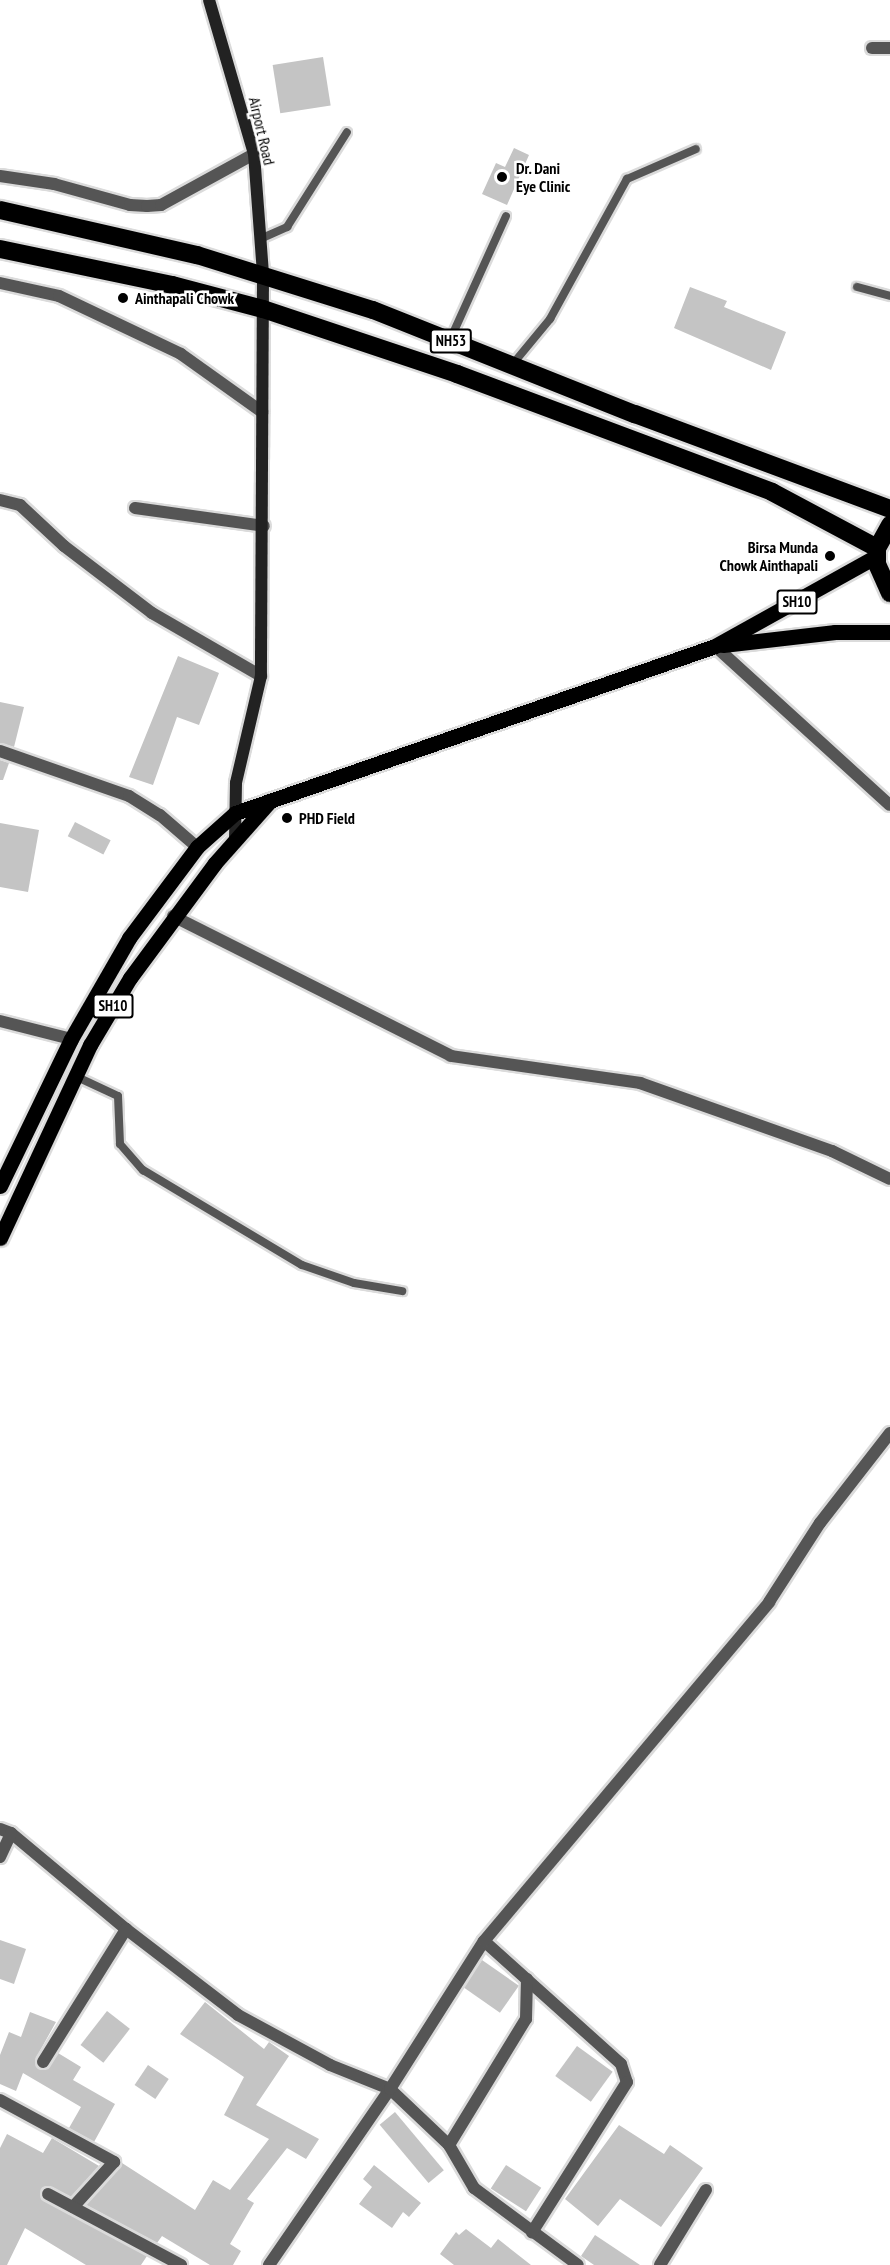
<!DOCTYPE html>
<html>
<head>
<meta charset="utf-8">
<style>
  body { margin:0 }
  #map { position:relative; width:890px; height:2265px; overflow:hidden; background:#fff; font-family:"PT Sans Narrow",sans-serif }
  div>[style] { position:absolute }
  .building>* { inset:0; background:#c4c4c4; transform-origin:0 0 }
  .roads { filter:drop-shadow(2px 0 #dbdbdb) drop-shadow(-2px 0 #dbdbdb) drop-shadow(0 2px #dbdbdb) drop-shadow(0 -2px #dbdbdb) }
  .lane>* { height:8px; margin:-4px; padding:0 4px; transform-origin:4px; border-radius:4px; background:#555 }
  .street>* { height:12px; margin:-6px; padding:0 6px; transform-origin:6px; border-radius:6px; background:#555 }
  .secondary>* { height:12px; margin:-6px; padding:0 6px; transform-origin:6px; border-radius:6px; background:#222 }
  .primary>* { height:15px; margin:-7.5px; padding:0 7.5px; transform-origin:7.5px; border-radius:7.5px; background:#000 }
  .highway>* { height:18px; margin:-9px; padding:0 9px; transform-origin:9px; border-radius:9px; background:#000 }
  .dots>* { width:16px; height:16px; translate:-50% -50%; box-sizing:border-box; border:3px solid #fff; border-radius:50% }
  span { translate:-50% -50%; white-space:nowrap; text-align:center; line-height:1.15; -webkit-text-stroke:5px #fff; paint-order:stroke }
  .shield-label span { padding:2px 4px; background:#fff; border:2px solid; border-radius:4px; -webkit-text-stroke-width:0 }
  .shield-label { font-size:15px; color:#000; font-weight:700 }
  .street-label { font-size:16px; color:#000 }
  .poi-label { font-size:16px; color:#000; font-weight:700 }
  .left { translate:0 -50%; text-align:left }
  .right { translate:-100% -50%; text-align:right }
</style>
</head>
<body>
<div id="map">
  <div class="building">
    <i style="left:323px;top:57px;width:49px;height:51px;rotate:81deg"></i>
    <i style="clip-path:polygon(514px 148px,529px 155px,507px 205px,482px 194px,496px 163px,505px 167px)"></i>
    <i style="clip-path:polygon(690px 287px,727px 301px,724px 307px,786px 332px,771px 370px,674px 328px)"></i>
    <i style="clip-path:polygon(178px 656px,219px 673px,199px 725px,177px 717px,153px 785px,129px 777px)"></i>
    <i style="clip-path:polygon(0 702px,24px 707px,14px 747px,0 743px)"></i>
    <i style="clip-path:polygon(0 760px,9px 763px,3px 780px,0 780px)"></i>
    <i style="left:75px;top:822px;width:40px;height:16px;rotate:27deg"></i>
    <i style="clip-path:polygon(0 823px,39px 830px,28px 892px,0 887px)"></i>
    <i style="clip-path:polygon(0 1940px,26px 1949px,14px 1984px,0 1979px)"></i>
    <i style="left:482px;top:1960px;width:45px;height:33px;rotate:35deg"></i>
    <i style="clip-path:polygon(205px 2002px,264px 2049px,269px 2042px,289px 2056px,256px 2105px,319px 2139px,306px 2159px,287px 2148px,247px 2199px,254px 2203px,230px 2244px,241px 2251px,233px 2265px,210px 2265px,162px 2236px,157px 2243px,86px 2205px,122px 2163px,195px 2210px,213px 2180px,230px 2190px,269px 2139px,224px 2115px,244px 2077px,180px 2034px)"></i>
    <i style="left:107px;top:2011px;width:29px;height:43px;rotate:38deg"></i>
    <i style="clip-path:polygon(30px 2012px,56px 2022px,36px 2058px,36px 2066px,47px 2069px,58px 2053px,81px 2067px,73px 2080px,115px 2104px,94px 2142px,69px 2128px,81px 2107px,23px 2073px,16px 2091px,0 2084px,0 2055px,9px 2032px,21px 2037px)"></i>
    <i style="left:577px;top:2046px;width:44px;height:37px;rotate:36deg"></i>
    <i style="left:148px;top:2065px;width:25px;height:24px;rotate:34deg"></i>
    <i style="left:395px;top:2112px;width:76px;height:20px;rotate:50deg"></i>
    <i style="clip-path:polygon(619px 2125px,664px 2154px,670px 2145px,703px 2168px,661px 2227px,620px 2199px,598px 2226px,565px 2199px)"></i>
    <i style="clip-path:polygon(7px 2134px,43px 2153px,52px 2138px,99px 2166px,71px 2197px,47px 2186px,41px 2191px,41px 2198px,147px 2256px,141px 2265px,86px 2265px,25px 2228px,7px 2265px,0 2265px,0 2148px)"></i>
    <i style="clip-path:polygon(374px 2165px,421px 2203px,409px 2217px,403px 2212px,392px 2228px,359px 2204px,372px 2187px,363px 2179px)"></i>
    <i style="left:506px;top:2165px;width:42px;height:28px;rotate:33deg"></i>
    <i style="clip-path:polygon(466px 2229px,491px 2248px,498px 2239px,531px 2265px,454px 2265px,440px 2254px,456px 2232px,459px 2235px)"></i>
    <i style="clip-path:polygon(595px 2235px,640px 2265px,594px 2265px,581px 2256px)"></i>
  </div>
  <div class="roads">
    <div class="lane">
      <i style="left:260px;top:239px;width:30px;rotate:-24deg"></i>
      <i style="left:287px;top:227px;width:112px;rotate:-57.7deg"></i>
      <i style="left:857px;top:287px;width:34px;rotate:15deg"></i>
      <i style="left:450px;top:340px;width:136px;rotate:-65.7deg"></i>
      <i style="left:512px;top:365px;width:60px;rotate:-50.4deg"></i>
      <i style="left:550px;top:319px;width:160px;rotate:-61.2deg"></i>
      <i style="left:627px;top:179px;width:75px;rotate:-23.5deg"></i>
      <i style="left:75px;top:1076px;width:47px;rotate:24.9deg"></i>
      <i style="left:118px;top:1096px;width:48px;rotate:87.6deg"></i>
      <i style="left:120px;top:1144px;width:35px;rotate:49deg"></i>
      <i style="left:143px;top:1170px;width:185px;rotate:30.9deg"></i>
      <i style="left:302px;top:1265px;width:55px;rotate:19.1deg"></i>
      <i style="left:354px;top:1283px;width:49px;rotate:9.5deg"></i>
    </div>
    <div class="street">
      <i style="left:872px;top:48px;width:18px"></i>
      <i style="left:0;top:176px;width:55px;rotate:8.4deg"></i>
      <i style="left:54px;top:184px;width:79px;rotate:15.4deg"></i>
      <i style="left:130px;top:205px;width:17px;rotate:3deg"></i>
      <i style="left:147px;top:206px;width:14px;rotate:-4deg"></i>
      <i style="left:161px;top:205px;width:106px;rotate:-28.7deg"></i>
      <i style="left:0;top:283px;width:60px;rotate:12.4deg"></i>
      <i style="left:59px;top:296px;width:135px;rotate:25.4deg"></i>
      <i style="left:181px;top:354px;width:100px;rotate:35.6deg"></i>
      <i style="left:0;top:500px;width:21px;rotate:14deg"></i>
      <i style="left:20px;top:505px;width:60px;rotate:43deg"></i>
      <i style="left:64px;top:546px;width:111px;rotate:37.3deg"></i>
      <i style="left:152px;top:613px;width:126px;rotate:30deg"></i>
      <i style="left:135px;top:508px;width:130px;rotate:7.9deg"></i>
      <i style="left:715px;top:646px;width:236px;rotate:42.3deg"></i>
      <i style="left:0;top:751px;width:137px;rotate:19.2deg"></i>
      <i style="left:129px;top:796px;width:36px;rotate:32deg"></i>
      <i style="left:160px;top:815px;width:49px;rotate:40.9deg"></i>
      <i style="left:173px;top:916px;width:311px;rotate:26.7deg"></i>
      <i style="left:451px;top:1056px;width:191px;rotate:8.1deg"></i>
      <i style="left:640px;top:1083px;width:204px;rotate:19.5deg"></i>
      <i style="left:832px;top:1151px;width:64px;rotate:25.8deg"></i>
      <i style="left:0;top:1021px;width:73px;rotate:14.2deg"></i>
      <i style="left:0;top:1829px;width:12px;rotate:20deg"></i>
      <i style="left:11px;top:1833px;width:150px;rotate:39.9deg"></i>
      <i style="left:126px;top:1929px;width:141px;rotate:37.5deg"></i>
      <i style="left:238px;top:2015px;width:105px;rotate:28.5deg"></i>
      <i style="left:330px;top:2065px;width:65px;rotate:21.8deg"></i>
      <i style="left:390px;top:2089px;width:81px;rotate:43.5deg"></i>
      <i style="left:449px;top:2145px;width:50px;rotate:59.8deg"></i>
      <i style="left:474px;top:2188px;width:129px;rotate:36.5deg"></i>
      <i style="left:0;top:1857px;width:26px;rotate:-65deg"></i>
      <i style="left:484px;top:1941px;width:184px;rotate:41.9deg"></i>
      <i style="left:621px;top:2064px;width:19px;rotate:72deg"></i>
      <i style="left:627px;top:2082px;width:178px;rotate:122.3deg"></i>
      <i style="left:43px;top:2062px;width:157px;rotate:-58deg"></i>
      <i style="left:0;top:2100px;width:130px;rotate:28.5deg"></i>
      <i style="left:114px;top:2162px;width:61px;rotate:132.3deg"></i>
      <i style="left:449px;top:2145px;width:148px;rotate:-58.6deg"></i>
      <i style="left:526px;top:2019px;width:40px;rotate:-88.6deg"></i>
      <i style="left:48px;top:2194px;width:151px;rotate:28.1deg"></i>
      <i style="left:269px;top:2265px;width:214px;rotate:-55.5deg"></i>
      <i style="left:390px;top:2089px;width:175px;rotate:-57.6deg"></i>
      <i style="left:484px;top:1941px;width:443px;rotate:-49.9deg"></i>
      <i style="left:769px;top:1602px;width:94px;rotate:-57.2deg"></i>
      <i style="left:820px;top:1523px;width:114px;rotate:-52.1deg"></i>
      <i style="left:660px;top:2265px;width:88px;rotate:-58.5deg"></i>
    </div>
    <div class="secondary">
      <i style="left:209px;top:0;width:160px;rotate:73.7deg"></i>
      <i style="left:254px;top:154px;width:120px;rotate:85.7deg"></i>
      <i style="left:263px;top:274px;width:402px;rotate:90.3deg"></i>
      <i style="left:261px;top:676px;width:110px;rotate:103.2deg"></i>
      <i style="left:236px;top:783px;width:59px;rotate:91deg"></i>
    </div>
    <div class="primary">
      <i style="left:723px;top:645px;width:113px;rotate:-6.6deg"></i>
      <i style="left:835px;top:632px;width:55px"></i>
      <i style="left:0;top:1186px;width:163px;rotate:-64.2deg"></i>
      <i style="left:71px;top:1039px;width:116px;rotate:-60.1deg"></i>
      <i style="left:129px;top:938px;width:114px;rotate:-53.2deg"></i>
      <i style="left:197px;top:847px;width:51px;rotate:-41.8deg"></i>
      <i style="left:235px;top:813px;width:508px;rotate:-19.18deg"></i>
      <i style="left:715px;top:646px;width:185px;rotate:-29.1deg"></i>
      <i style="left:0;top:1238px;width:213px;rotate:-65deg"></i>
      <i style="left:90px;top:1045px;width:78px;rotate:-59.2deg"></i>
      <i style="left:130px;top:978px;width:143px;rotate:-53.5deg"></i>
      <i style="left:215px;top:863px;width:83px;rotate:-48.4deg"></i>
    </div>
    <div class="highway">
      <i style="left:0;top:210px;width:202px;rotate:12.9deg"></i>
      <i style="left:197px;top:255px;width:184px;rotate:17.4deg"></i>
      <i style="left:373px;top:310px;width:282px;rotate:21.7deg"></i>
      <i style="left:635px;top:414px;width:272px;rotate:20.4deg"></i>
      <i style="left:0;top:249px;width:176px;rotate:11.8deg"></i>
      <i style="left:172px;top:285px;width:94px;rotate:14.8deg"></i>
      <i style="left:263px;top:309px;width:205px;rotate:18.5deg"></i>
      <i style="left:457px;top:374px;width:336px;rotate:20.5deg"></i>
      <i style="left:772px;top:492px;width:119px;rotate:28.1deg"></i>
      <i style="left:890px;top:525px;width:26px;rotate:119deg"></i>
      <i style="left:877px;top:548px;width:16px;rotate:90deg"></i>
      <i style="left:877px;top:564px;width:32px;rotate:66deg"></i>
    </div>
  </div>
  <div class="dots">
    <i style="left:502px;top:177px;background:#000"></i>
    <i style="left:123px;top:298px;background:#000"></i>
    <i style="left:830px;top:556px;background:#000"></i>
    <i style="left:287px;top:818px;background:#000"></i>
  </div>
  <div class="shield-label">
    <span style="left:451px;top:341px">NH53</span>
    <span style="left:797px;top:602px">SH10</span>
    <span style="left:113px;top:1006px">SH10</span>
  </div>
  <div class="street-label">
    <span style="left:262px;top:131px;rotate:77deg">Airport Road</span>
  </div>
  <div class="poi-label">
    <span class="left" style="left:516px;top:177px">Dr. Dani<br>Eye Clinic</span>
    <span class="left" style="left:135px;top:298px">Ainthapali Chowk</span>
    <span class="right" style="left:818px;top:556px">Birsa Munda<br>Chowk Ainthapali</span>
    <span class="left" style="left:299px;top:818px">PHD Field</span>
  </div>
</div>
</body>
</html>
